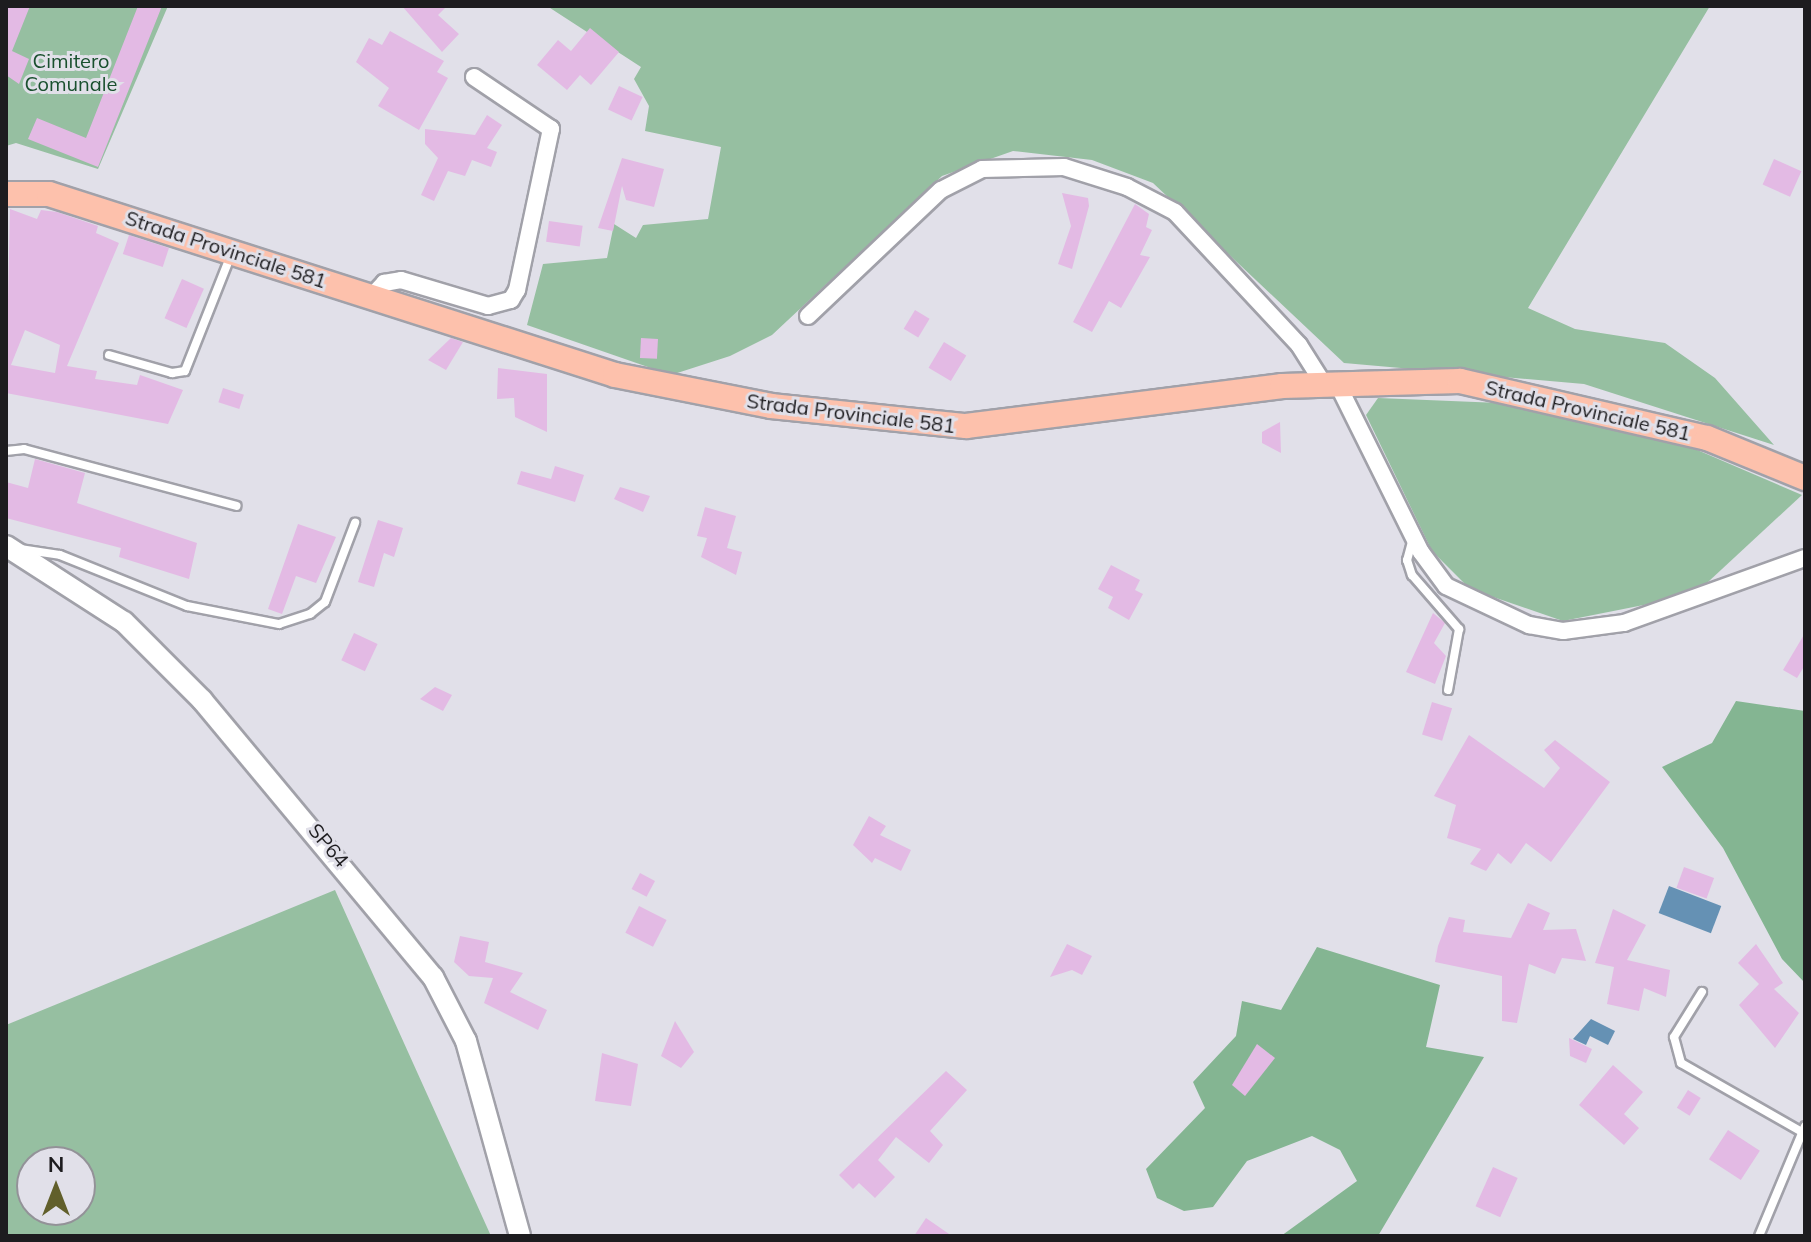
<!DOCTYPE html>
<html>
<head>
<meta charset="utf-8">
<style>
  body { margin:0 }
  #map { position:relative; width:1811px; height:1242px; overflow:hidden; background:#e1e0e9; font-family:Mulish,sans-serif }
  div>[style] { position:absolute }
  .green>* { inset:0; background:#96bfa1 }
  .forest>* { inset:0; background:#84b592 }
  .water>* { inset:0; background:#6591b4; transform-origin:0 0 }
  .building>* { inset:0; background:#e3bae4; transform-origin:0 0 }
  .roads { filter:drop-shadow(2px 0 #a1a1a9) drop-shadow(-2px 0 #a1a1a9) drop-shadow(0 2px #a1a1a9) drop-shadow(0 -2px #a1a1a9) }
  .service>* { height:8px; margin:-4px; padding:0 4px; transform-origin:4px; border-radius:4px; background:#fff }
  .minor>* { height:16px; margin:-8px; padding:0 8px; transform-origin:8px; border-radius:8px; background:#fff }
  .tertiary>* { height:20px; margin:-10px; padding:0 10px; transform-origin:10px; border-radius:10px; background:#fff }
  .primary>* { height:24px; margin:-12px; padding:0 12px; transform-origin:12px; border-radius:12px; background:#fdc1ac }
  span { translate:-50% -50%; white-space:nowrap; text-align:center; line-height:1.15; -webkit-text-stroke:6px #e1e0e9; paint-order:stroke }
  .park-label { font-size:20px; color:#19502e }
  .street-label { font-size:20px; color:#1d1c1f }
  .frame { position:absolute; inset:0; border:8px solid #1d1c1f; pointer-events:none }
  .north { position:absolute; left:16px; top:1146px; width:80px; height:80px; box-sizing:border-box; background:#e1e0e9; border:2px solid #939298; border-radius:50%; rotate:0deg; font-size:22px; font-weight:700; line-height:32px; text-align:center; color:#1d1c1f }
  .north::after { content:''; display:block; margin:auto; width:28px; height:36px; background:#615f2b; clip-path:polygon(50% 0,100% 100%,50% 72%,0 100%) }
</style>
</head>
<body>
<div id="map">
  <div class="green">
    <i style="clip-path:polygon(6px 6px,168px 6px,98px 169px,16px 143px,6px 146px)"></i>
    <i style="clip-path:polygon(547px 6px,1710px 6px,1528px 308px,1575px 329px,1665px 343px,1715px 378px,1774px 445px,1584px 384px,1344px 363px,1153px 183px,1092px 160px,1013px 151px,942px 176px,772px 335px,730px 356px,671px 375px,527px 325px,543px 264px,607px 258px,614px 224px,636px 238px,643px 225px,708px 219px,721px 147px,645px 131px,649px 106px,634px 79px,641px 67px)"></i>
    <i style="clip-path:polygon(1378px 398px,1524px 404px,1667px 437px,1802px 495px,1694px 595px,1563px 621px,1470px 589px,1432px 551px,1366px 415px)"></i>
    <i style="clip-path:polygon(evenodd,335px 890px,491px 1236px,6px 1236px,6px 1025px,335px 890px,80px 1162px,80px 1210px,32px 1210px,32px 1162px,80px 1162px)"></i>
  </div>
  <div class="forest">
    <i style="clip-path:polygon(1736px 701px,1805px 711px,1805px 983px,1782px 959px,1723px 848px,1662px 767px,1712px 743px)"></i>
    <i style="clip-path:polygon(1317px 947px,1440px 985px,1426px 1047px,1484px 1057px,1378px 1236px,1281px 1236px,1357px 1181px,1340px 1150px,1312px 1136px,1247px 1161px,1213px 1207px,1184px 1211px,1157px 1198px,1146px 1169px,1205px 1108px,1193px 1082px,1236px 1036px,1242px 1001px,1281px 1010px)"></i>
  </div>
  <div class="water">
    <i style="left:1669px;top:886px;width:56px;height:29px;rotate:21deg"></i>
    <i style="clip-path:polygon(1591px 1019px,1615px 1031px,1608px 1045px,1590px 1036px,1586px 1045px,1573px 1039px)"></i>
  </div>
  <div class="building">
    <i style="clip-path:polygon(6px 6px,30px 6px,12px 51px,29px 59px,19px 84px,6px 75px)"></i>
    <i style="clip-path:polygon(138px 6px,162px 6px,98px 167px,28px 139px,37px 118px,86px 138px)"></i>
    <i style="clip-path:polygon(402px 6px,447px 6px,438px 15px,459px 34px,442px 52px)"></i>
    <i style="clip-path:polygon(590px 28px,619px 52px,591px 85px,580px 75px,567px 90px,537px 65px,558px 40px,571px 51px)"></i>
    <i style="clip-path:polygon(390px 31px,444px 61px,437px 72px,448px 78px,419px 130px,378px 106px,389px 88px,356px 62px,369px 38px,382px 45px)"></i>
    <i style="left:619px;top:86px;width:26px;height:26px;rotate:25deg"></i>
    <i style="clip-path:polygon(487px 115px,502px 125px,487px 148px,497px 152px,491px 167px,472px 160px,465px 176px,448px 171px,434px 201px,421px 195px,438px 158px,425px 144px,425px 129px,475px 135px)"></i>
    <i style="clip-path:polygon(622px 158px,664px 169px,654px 207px,626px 200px,622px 186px,613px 231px,598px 228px)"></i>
    <i style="left:1774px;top:159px;width:30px;height:28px;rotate:24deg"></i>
    <i style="clip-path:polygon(1062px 193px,1088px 198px,1089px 206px,1072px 269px,1058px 264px,1071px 226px)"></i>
    <i style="clip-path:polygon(1135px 204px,1149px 214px,1146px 227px,1152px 230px,1140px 255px,1150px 257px,1121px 308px,1109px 301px,1092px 332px,1073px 322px)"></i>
    <i style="clip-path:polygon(evenodd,10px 209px,37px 219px,41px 210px,57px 212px,98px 226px,96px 233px,119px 243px,67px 366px,97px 371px,95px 379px,137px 385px,140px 375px,183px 390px,168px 424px,6px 393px,10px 209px,25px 330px,60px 345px,55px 373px,11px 365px,25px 330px)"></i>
    <i style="left:549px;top:221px;width:34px;height:21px;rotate:8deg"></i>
    <i style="left:129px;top:235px;width:42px;height:20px;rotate:18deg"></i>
    <i style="left:182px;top:279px;width:24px;height:43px;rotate:24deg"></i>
    <i style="left:915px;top:310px;width:17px;height:22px;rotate:31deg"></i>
    <i style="clip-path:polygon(451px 338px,463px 342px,446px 370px,428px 360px)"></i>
    <i style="left:641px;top:338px;width:17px;height:20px;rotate:3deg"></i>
    <i style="left:944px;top:342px;width:26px;height:30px;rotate:31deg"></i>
    <i style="clip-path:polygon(498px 368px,547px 374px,547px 432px,515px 417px,514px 398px,497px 399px)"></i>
    <i style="left:223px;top:388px;width:22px;height:15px;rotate:18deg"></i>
    <i style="clip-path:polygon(1280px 422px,1281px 453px,1262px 443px,1262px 432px)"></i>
    <i style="clip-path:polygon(35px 459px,85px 473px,77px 503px,197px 543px,189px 579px,119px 557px,121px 548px,6px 518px,6px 482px,28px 488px)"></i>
    <i style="clip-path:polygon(555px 466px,584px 475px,575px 502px,517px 484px,521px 471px,551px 479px)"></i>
    <i style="clip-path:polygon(620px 487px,650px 496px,643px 512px,614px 499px)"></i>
    <i style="clip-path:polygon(705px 507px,736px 516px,727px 548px,742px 552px,736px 575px,701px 557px,707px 538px,697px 536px)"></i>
    <i style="clip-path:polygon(378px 520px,403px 528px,394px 557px,384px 553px,374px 587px,358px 582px)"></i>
    <i style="clip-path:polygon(298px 524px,336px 537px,316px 583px,296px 576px,282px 614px,268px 609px)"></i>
    <i style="clip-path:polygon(1111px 565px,1140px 580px,1135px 590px,1143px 594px,1129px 620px,1108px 608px,1113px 597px,1098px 589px)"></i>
    <i style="clip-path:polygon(1433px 613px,1445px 623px,1434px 643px,1446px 656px,1435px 684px,1406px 672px)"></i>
    <i style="left:354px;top:633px;width:26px;height:30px;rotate:25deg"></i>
    <i style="clip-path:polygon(1805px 633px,1805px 665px,1797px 678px,1783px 670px)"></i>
    <i style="clip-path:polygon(435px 687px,452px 695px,443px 711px,420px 699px)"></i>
    <i style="left:1432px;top:702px;width:21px;height:34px;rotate:17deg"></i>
    <i style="clip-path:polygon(1469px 735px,1544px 788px,1560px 768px,1544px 750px,1555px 740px,1610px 782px,1551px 862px,1526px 843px,1511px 864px,1498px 853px,1486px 871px,1470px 864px,1481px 849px,1447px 838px,1456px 805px,1434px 796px)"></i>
    <i style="clip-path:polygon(869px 816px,886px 826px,880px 835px,911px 850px,901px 871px,875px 858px,872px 863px,853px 845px)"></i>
    <i style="left:1684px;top:867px;width:32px;height:22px;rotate:20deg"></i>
    <i style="left:640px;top:873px;width:17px;height:18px;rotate:28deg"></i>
    <i style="clip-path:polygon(1528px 903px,1550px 913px,1543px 930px,1576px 929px,1586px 961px,1562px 958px,1555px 974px,1529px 964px,1517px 1023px,1502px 1021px,1502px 976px,1435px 962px,1438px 946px,1449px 917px,1465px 920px,1463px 932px,1511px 938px)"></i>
    <i style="left:639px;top:906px;width:31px;height:30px;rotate:27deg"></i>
    <i style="clip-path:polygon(1613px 909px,1646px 925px,1627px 960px,1670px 970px,1666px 997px,1644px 988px,1639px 1011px,1607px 1004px,1614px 967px,1595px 963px)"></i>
    <i style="clip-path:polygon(460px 936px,489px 942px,485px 962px,523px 973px,510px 992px,547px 1010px,538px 1030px,484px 1003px,493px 978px,469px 976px,454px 962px)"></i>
    <i style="clip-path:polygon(1067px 944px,1092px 956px,1082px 975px,1072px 970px,1050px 977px)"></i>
    <i style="clip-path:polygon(1756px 944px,1783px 983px,1774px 989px,1799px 1013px,1775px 1048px,1739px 1005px,1759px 984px,1738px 963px)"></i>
    <i style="clip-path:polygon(675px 1021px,694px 1052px,681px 1068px,661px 1056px)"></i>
    <i style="clip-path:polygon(1569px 1038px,1592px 1049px,1586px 1063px,1570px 1056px)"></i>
    <i style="clip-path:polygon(1257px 1044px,1275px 1058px,1245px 1096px,1232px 1085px)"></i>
    <i style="clip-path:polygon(602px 1053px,638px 1064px,631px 1106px,595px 1101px)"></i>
    <i style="clip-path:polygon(1613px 1065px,1643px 1092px,1624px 1114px,1639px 1128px,1624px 1145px,1579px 1105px)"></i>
    <i style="clip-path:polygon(946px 1071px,967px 1090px,930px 1131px,943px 1145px,929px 1163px,896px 1137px,878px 1160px,895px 1177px,875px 1198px,859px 1183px,853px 1189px,839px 1175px)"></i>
    <i style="left:1688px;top:1090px;width:15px;height:21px;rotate:32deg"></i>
    <i style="left:1728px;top:1130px;width:38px;height:35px;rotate:33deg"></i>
    <i style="left:1493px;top:1167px;width:27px;height:43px;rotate:24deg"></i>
    <i style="clip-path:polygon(926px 1218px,952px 1236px,914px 1236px)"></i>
  </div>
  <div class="roads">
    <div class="service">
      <i style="left:109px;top:355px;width:66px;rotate:15.9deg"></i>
      <i style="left:172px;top:373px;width:13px;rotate:-9deg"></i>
      <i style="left:185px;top:371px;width:125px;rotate:-68.4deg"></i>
      <i style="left:6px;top:451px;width:18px;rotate:-6deg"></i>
      <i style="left:24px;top:449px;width:220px;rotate:15deg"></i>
      <i style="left:1413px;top:538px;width:23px;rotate:105deg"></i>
      <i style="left:1407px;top:560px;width:16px;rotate:72deg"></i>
      <i style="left:1412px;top:575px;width:72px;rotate:49deg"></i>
      <i style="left:1459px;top:629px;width:62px;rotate:100.2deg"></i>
      <i style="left:20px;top:549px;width:40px;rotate:8.5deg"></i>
      <i style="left:60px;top:555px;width:137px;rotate:21.9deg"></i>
      <i style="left:187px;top:606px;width:94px;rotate:11.1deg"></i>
      <i style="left:279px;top:624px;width:33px;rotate:-18deg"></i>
      <i style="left:310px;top:614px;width:19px;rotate:-39deg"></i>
      <i style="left:325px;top:602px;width:85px;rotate:-69.2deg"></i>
      <i style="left:1702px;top:992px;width:53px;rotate:121.9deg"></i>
      <i style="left:1674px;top:1037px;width:27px;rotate:75deg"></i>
      <i style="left:1681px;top:1063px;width:139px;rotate:29.7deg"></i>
      <i style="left:1759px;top:1236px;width:119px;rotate:-67.3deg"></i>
    </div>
    <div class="minor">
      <i style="left:372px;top:296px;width:18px;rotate:-47deg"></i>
      <i style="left:384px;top:283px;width:17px;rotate:-10deg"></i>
      <i style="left:401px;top:280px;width:91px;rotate:16.6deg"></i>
      <i style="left:488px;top:306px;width:24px;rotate:-15deg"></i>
      <i style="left:511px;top:300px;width:12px;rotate:-59deg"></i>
      <i style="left:517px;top:290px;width:165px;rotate:-78.1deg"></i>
      <i style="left:551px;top:129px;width:93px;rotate:-146deg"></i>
      <i style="left:808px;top:316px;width:183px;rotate:-43.5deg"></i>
      <i style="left:941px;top:190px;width:46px;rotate:-27.1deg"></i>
      <i style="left:982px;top:169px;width:82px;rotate:-1.4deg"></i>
      <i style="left:1064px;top:167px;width:66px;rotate:17.6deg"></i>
      <i style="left:1127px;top:187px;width:54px;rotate:27.5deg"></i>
      <i style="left:1175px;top:212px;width:182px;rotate:47deg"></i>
      <i style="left:1299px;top:345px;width:45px;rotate:57.7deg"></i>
      <i style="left:1337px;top:383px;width:189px;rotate:63.6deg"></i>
      <i style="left:1421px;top:552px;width:42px;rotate:53.7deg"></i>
      <i style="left:1446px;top:586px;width:92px;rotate:25.2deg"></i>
      <i style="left:1529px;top:625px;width:35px;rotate:10deg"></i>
      <i style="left:1563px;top:631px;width:62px;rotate:-7.5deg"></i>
      <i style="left:1624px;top:623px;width:192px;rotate:-19.8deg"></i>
    </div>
    <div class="tertiary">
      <i style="left:6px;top:546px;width:140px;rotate:32.8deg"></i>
      <i style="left:124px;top:622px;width:110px;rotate:45deg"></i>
      <i style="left:202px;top:700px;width:361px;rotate:50.2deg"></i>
      <i style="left:433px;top:977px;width:72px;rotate:62.7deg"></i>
      <i style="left:466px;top:1041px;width:202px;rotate:74.5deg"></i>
    </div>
    <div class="primary">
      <i style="left:6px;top:194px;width:43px"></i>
      <i style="left:49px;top:194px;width:594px;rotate:17.73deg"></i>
      <i style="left:615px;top:375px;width:159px;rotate:11.2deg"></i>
      <i style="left:771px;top:406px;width:196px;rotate:5.9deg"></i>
      <i style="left:966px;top:426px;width:319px;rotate:-7.2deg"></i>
      <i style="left:1282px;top:386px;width:178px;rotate:-1.6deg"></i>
      <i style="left:1460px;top:381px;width:253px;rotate:13deg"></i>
      <i style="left:1707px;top:438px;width:106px;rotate:22.2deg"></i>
    </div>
  </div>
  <div class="park-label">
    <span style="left:71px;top:72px">Cimitero<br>Comunale</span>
  </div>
  <div class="street-label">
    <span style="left:226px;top:249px;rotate:18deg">Strada Provinciale 581</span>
    <span style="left:1588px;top:410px;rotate:13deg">Strada Provinciale 581</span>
    <span style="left:851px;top:413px;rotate:7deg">Strada Provinciale 581</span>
    <span style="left:329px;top:845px;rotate:50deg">SP64</span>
  </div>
  <div class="frame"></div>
  <div class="north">N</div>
</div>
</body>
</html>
